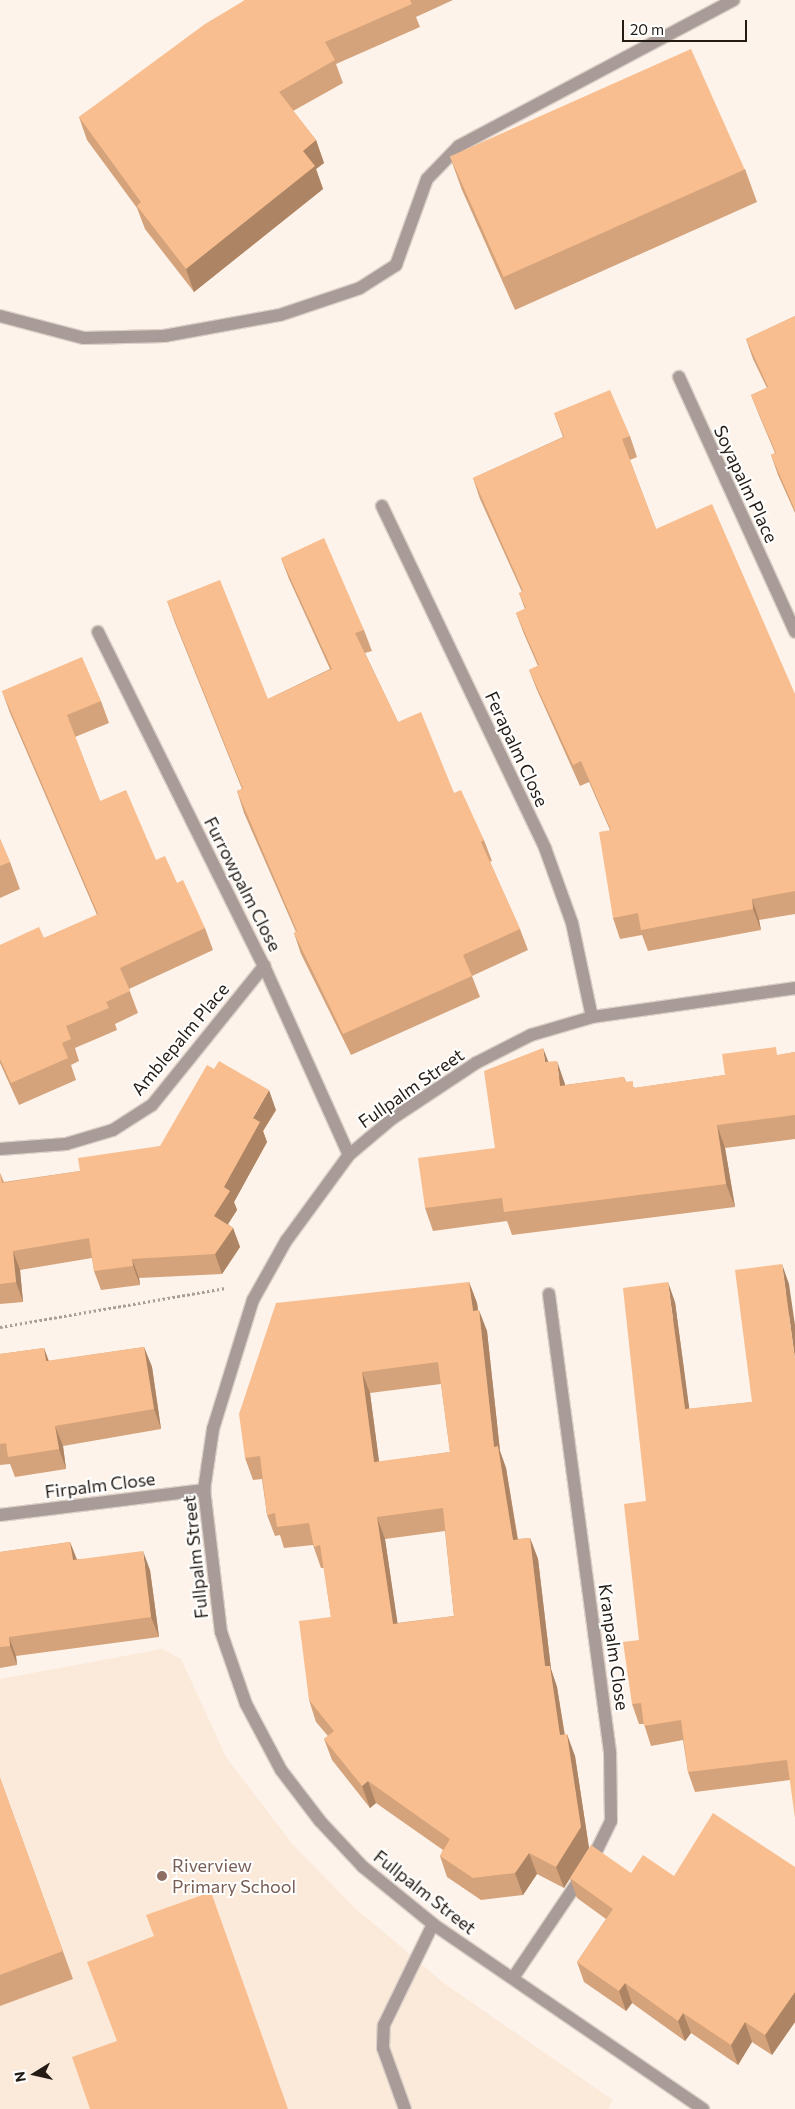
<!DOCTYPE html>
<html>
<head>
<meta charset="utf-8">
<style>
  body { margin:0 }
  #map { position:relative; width:795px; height:2109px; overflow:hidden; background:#fdf3ea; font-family:Commissioner,sans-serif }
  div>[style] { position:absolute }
  .built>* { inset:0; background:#fbe9d9 }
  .path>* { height:3px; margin-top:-1.5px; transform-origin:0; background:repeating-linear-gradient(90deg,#a89f96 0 2.5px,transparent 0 5px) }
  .roads { filter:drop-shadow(1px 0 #dad1c8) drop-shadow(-1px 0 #dad1c8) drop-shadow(0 1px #dad1c8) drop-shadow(0 -1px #dad1c8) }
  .service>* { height:12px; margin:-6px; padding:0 6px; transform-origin:6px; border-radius:6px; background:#a99b98 }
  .minor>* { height:12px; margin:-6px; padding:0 6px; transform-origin:6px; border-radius:6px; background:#a99b98 }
  .wall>* { inset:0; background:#d5a37b }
  .shaded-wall>* { inset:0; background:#ae8564 }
  .building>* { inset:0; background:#f8be8f; transform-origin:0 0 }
  .dots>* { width:14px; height:14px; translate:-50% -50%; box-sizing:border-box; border:2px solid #fff; border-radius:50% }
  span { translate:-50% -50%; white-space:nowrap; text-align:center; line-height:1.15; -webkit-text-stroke:4px #fff; paint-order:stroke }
  .street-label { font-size:18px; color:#241c14 }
  .education-label { font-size:18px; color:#785e54 }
  .left { translate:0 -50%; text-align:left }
  .north { position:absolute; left:10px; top:2049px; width:50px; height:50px; -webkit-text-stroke:4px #fff; paint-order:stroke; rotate:260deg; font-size:14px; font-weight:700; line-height:20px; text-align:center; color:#241c14 }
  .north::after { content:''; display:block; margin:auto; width:18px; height:22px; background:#241c14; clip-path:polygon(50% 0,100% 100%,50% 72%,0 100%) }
  .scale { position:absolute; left:622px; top:20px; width:125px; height:22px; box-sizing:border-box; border:2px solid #241c14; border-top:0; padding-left:6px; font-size:15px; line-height:18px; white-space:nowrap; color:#241c14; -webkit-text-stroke:4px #fff; paint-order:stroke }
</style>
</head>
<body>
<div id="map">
  <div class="built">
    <i style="clip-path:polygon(162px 1649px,181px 1659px,226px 1757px,293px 1845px,355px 1908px,445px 1984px,613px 2100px,608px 2109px,0 2109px,0 1679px)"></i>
  </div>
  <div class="path">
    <i style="left:0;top:1327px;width:229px;rotate:-9.8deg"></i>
  </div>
  <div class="roads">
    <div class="service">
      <i style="left:0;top:316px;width:87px;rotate:14.7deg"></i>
      <i style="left:84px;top:338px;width:80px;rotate:-1.4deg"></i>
      <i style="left:164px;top:336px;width:118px;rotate:-10.3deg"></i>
      <i style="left:280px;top:315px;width:84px;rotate:-18.6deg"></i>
      <i style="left:360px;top:288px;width:43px;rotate:-32.6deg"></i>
      <i style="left:396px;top:265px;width:91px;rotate:-70.2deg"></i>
      <i style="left:427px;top:179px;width:46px;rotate:-45.9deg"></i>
      <i style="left:459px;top:146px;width:311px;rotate:-28deg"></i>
      <i style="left:405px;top:2109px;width:65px;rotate:-109.8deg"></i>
      <i style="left:383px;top:2048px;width:23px;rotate:-88deg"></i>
      <i style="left:384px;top:2025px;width:112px;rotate:-64.1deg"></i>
    </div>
    <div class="minor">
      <i style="left:679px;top:377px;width:280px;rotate:65.5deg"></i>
      <i style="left:382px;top:506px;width:379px;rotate:64.5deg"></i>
      <i style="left:545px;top:848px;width:80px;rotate:70.2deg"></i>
      <i style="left:572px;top:923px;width:96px;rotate:78deg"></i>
      <i style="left:98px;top:632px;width:373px;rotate:63.6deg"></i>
      <i style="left:264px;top:966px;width:207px;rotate:65.8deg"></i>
      <i style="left:0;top:1149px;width:66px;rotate:-4.3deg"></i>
      <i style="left:66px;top:1144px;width:49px;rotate:-16.6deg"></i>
      <i style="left:113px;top:1130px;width:46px;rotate:-32.7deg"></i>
      <i style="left:152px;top:1105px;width:179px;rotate:-51.1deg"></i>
      <i style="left:0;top:1515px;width:206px;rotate:-7deg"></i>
      <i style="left:513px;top:1978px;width:138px;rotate:-56deg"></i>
      <i style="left:590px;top:1864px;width:48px;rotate:-64deg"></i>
      <i style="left:611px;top:1821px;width:69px;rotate:-90.8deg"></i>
      <i style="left:610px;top:1752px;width:462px;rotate:-97.6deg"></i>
      <i style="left:703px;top:2109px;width:327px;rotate:-145.6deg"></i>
      <i style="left:433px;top:1924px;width:90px;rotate:-140.8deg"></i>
      <i style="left:363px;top:1867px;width:63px;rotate:-133.1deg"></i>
      <i style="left:320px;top:1821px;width:64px;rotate:-127.4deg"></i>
      <i style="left:281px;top:1770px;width:75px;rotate:-117.9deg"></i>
      <i style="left:246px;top:1704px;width:76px;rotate:-109.1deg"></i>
      <i style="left:221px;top:1632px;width:143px;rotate:-96.8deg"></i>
      <i style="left:204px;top:1490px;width:62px;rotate:-81.6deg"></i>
      <i style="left:213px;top:1429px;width:135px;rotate:-72.8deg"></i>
      <i style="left:253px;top:1300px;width:68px;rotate:-60.8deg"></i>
      <i style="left:286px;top:1241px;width:107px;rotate:-53.8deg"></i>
      <i style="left:349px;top:1155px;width:57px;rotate:-40.1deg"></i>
      <i style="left:393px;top:1118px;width:100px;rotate:-33.5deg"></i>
      <i style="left:476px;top:1063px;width:62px;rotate:-27deg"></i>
      <i style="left:531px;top:1035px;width:64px;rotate:-16.4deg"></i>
      <i style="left:592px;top:1017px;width:205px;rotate:-8.1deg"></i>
    </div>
  </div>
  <div class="wall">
    <i style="clip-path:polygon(245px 0,453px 0,416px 17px,420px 27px,336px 64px,343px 83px,293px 111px,316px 140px,324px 163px,316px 169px,323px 189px,194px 292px,145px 229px,137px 208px,87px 140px,79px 117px)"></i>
    <i style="clip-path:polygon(450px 157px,745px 169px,757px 202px,515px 310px,462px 190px)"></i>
    <i style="clip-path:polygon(795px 316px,795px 513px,778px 475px,771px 455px,775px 453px,759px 415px,751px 395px,767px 388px,753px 359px,746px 339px)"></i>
    <i style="clip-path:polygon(554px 413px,630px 436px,637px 457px,630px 460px,656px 529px,795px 694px,795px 914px,759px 920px,761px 930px,648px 951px,642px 935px,620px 939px,613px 918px,610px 830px,589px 782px,580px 786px,537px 690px,529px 670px,538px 666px,524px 634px,516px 613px,525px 609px,519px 593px,522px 592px,480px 499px,473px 478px,563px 437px)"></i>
    <i style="clip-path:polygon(281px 558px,364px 630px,372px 651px,365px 653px,398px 722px,454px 793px,484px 840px,492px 861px,490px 862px,520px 929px,528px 950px,472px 976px,480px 997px,351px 1055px,301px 954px,294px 933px,296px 932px,244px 813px,237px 791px,242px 789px,175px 623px,167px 601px,268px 699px,330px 669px,289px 579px)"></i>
    <i style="clip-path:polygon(2px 691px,101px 701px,109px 723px,75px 737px,100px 801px,177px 883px,205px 928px,213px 950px,129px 989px,138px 1013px,115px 1024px,117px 1030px,75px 1048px,79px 1061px,71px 1065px,76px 1080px,19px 1105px,0 1063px,0 945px,44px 938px,97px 915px,10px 713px)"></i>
    <i style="clip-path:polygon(0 839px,10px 862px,20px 889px,0 898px)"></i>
    <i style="clip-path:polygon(795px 1052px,795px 1139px,725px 1148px,735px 1207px,512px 1235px,507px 1221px,433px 1231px,425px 1208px,495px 1148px,548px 1062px,565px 1085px,624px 1077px,626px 1082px,635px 1088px,725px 1075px,779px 1055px)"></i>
    <i style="clip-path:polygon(276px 1110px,263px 1131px,267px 1142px,234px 1202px,237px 1210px,228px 1224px,233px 1228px,240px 1247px,222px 1274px,139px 1278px,140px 1285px,101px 1290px,94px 1271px,92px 1258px,20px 1270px,23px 1302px,0 1304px,0 1173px,4px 1182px,80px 1171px)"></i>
    <i style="clip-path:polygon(evenodd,469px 1282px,477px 1303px,478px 1310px,487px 1331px,500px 1451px,506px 1468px,518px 1539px,530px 1538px,538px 1559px,551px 1669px,557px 1687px,565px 1735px,575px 1756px,589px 1848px,580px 1863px,631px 1873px,674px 1876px,795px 1867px,795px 2022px,772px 2055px,752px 2042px,738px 2065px,691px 2033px,685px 2041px,632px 2003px,626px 2011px,584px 1982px,577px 1962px,606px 1919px,577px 1898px,570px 1878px,564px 1888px,537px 1874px,523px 1895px,481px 1900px,447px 1877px,440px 1856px,443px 1850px,376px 1803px,370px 1808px,332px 1760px,324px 1739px,328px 1736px,316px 1722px,309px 1700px,331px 1617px,324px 1568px,321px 1568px,313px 1545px,284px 1548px,280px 1535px,275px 1536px,267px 1515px,262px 1479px,253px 1480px,245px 1458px,469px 1282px,441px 1384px,450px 1452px,379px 1462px,370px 1393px,441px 1384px,469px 1282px,445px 1531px,454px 1616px,397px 1623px,385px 1539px,445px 1531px)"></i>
    <i style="clip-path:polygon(789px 1284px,790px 1780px,695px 1792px,688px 1772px,683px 1740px,651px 1746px,644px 1724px,639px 1724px,632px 1704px,639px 1640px,646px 1501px,675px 1302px,689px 1409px,752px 1402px)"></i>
    <i style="clip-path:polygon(144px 1347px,152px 1367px,161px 1429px,63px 1446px,66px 1469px,15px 1477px,10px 1464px,0 1465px,0 1354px,44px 1348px,49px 1361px)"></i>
    <i style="clip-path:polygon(70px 1542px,77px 1559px,150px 1570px,159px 1637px,16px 1656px,17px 1665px,0 1668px,0 1552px)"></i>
    <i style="clip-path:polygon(0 1778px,73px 1979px,0 2006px)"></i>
  </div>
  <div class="shaded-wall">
    <i style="clip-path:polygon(316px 140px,324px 163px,316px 169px,323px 189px,194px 292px,186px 269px,303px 151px)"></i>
    <i style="clip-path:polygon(752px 899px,759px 920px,761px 930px,753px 909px)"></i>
    <i style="clip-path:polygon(543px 1048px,552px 1071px,545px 1062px)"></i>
    <i style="clip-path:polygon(557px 1061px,565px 1084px,568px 1108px,560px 1086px)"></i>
    <i style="clip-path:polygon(269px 1090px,276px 1110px,263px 1131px,267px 1142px,234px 1202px,237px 1210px,221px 1235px,214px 1216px,224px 1187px,253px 1118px)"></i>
    <i style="clip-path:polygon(717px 1125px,725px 1148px,735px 1207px,726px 1184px)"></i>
    <i style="clip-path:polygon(233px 1228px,240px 1247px,222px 1274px,215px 1254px)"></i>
    <i style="clip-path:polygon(13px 1251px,20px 1270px,23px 1302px,16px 1282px)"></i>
    <i style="clip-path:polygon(132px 1259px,139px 1278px,140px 1285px,133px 1266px)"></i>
    <i style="clip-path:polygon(782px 1264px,789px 1284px,795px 1325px,795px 1359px)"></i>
    <i style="clip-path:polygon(469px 1282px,477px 1303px,481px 1332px,473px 1311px)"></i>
    <i style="clip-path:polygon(668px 1282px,675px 1302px,692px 1429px,685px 1409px)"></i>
    <i style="clip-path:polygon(479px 1310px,487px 1331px,500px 1451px,506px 1468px,521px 1561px,513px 1540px,494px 1447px)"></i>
    <i style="clip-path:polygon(144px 1347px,152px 1367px,161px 1429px,154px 1409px)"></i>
    <i style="clip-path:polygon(44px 1348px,51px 1368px,46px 1361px)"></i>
    <i style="clip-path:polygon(362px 1372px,370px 1393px,382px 1484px,374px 1462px)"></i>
    <i style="clip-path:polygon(55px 1426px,63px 1446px,66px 1469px,59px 1449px)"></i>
    <i style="clip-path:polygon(377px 1517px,385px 1539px,401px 1646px,393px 1624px)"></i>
    <i style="clip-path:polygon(530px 1538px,538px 1559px,551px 1669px,557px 1687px,568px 1757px,560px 1735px,545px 1666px)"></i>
    <i style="clip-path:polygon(70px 1542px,77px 1561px,73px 1560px)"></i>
    <i style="clip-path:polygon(143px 1551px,150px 1570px,159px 1637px,151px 1617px)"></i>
    <i style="clip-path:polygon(9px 1637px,16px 1656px,17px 1665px,10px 1646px)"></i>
    <i style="clip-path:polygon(567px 1734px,575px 1756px,589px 1848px,564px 1888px,556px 1867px)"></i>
    <i style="clip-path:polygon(368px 1781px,376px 1803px,370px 1808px,362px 1786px)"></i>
    <i style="clip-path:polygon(529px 1853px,537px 1874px,523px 1895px,515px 1873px)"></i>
    <i style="clip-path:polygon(625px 1983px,632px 2003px,626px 2011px,619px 1991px)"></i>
    <i style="clip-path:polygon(795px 1992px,795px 2022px,772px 2055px,765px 2035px)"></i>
    <i style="clip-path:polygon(683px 2013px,691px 2033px,685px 2041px,678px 2021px)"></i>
    <i style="clip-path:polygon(745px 2022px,752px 2042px,738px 2065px,731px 2045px)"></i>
  </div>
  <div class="building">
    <i style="clip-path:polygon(245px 0,410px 0,412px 4px,325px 42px,335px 60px,279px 92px,316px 140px,303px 151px,315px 166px,186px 269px,137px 206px,141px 202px,79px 117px,205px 24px)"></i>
    <i style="left:691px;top:49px;width:132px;height:264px;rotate:66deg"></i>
    <i style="clip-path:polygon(795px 316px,795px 510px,771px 455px,776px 453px,751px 395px,768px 387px,746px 339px)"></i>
    <i style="clip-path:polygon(610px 390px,630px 436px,622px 439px,656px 529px,712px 504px,795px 694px,795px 891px,752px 899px,753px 909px,641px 930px,638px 913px,613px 918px,599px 832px,611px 830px,581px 761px,573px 765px,529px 670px,539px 665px,516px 613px,526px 608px,519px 593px,523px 591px,473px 478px,564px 437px,554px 413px)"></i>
    <i style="clip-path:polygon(324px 538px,364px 630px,355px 633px,398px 722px,421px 712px,454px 793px,461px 790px,484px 840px,481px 842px,520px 929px,463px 955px,472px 976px,343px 1034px,294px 933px,297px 931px,237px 791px,243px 789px,167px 601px,220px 580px,268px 699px,332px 669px,281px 558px)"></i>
    <i style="clip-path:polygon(82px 657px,101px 701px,67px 715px,100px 801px,126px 790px,156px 860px,165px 856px,177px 883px,183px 880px,205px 928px,120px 968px,130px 991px,106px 1002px,109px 1008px,66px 1026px,71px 1039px,62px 1043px,68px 1058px,11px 1083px,0 1059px,0 945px,39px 927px,44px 938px,98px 914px,2px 691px)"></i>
    <i style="clip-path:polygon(0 839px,10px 862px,0 866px)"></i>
    <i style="clip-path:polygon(776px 1047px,777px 1055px,795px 1052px,795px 1115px,717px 1125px,726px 1184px,504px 1212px,502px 1198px,425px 1208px,418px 1158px,495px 1148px,484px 1071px,543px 1048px,545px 1062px,557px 1061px,560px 1086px,624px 1077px,625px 1082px,633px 1081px,633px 1088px,725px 1075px,722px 1054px)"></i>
    <i style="clip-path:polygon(219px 1061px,269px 1090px,253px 1118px,260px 1122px,224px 1187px,230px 1191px,214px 1216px,233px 1228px,215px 1254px,132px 1259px,133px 1266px,94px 1271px,89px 1238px,13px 1251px,16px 1282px,0 1284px,0 1173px,2px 1183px,80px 1171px,78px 1158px,160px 1146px,207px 1065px,214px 1069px)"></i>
    <i style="clip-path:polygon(782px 1264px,795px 1359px,795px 1818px,787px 1760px,688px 1772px,681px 1720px,644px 1726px,641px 1703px,632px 1704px,623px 1642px,639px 1640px,624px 1504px,646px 1501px,623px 1288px,668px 1282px,685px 1409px,752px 1402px,735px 1270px)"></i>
    <i style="clip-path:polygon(evenodd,469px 1282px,473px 1311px,479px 1310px,494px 1447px,498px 1446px,513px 1540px,530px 1538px,545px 1666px,550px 1666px,560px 1735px,567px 1734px,581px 1827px,556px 1867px,529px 1853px,515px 1873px,473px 1878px,440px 1856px,450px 1839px,368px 1781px,362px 1786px,324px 1739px,334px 1731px,309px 1700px,299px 1621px,331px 1617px,320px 1545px,314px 1547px,309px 1523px,277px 1527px,275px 1513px,267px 1515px,260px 1456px,245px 1458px,239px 1414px,276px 1303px,469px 1282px,438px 1362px,450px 1452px,374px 1462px,362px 1372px,438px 1362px,469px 1282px,443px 1508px,454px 1616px,393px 1624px,377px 1517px,443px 1508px)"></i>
    <i style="clip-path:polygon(144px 1347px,154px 1409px,55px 1426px,59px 1449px,8px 1457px,6px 1443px,0 1444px,0 1354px,44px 1348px,46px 1361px)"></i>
    <i style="clip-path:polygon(70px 1542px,73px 1560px,143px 1551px,151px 1617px,9px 1637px,10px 1646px,0 1647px,0 1552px)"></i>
    <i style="clip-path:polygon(0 1778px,63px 1951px,0 1975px)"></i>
    <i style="clip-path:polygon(713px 1813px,795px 1867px,795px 1992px,765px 2035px,745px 2022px,731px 2045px,683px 2013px,678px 2021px,625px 1983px,619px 1991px,577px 1962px,613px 1909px,570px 1878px,591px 1845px,631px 1873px,643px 1855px,674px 1876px)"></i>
    <i style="clip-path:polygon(211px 1892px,288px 2109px,90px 2109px,72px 2057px,117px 2041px,87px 1962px,154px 1936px,146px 1915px)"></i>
  </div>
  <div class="dots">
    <i style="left:162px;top:1876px;background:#8d6e63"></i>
  </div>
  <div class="street-label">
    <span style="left:746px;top:484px;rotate:65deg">Soyapalm Place</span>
    <span style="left:517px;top:749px;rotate:65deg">Ferapalm Close</span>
    <span style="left:243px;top:884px;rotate:63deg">Furrowpalm Close</span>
    <span style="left:180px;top:1039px;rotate:-50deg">Amblepalm Place</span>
    <span style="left:411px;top:1088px;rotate:-35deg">Fullpalm Street</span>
    <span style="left:100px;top:1485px;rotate:-7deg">Firpalm Close</span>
    <span style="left:195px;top:1557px;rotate:-96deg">Fullpalm Street</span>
    <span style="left:614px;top:1647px;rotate:82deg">Kranpalm Close</span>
    <span style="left:425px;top:1892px;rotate:38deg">Fullpalm Street</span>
  </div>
  <div class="education-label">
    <span class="left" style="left:172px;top:1876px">Riverview<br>Primary School</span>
  </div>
  <div class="north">N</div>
  <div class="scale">20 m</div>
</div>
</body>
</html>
